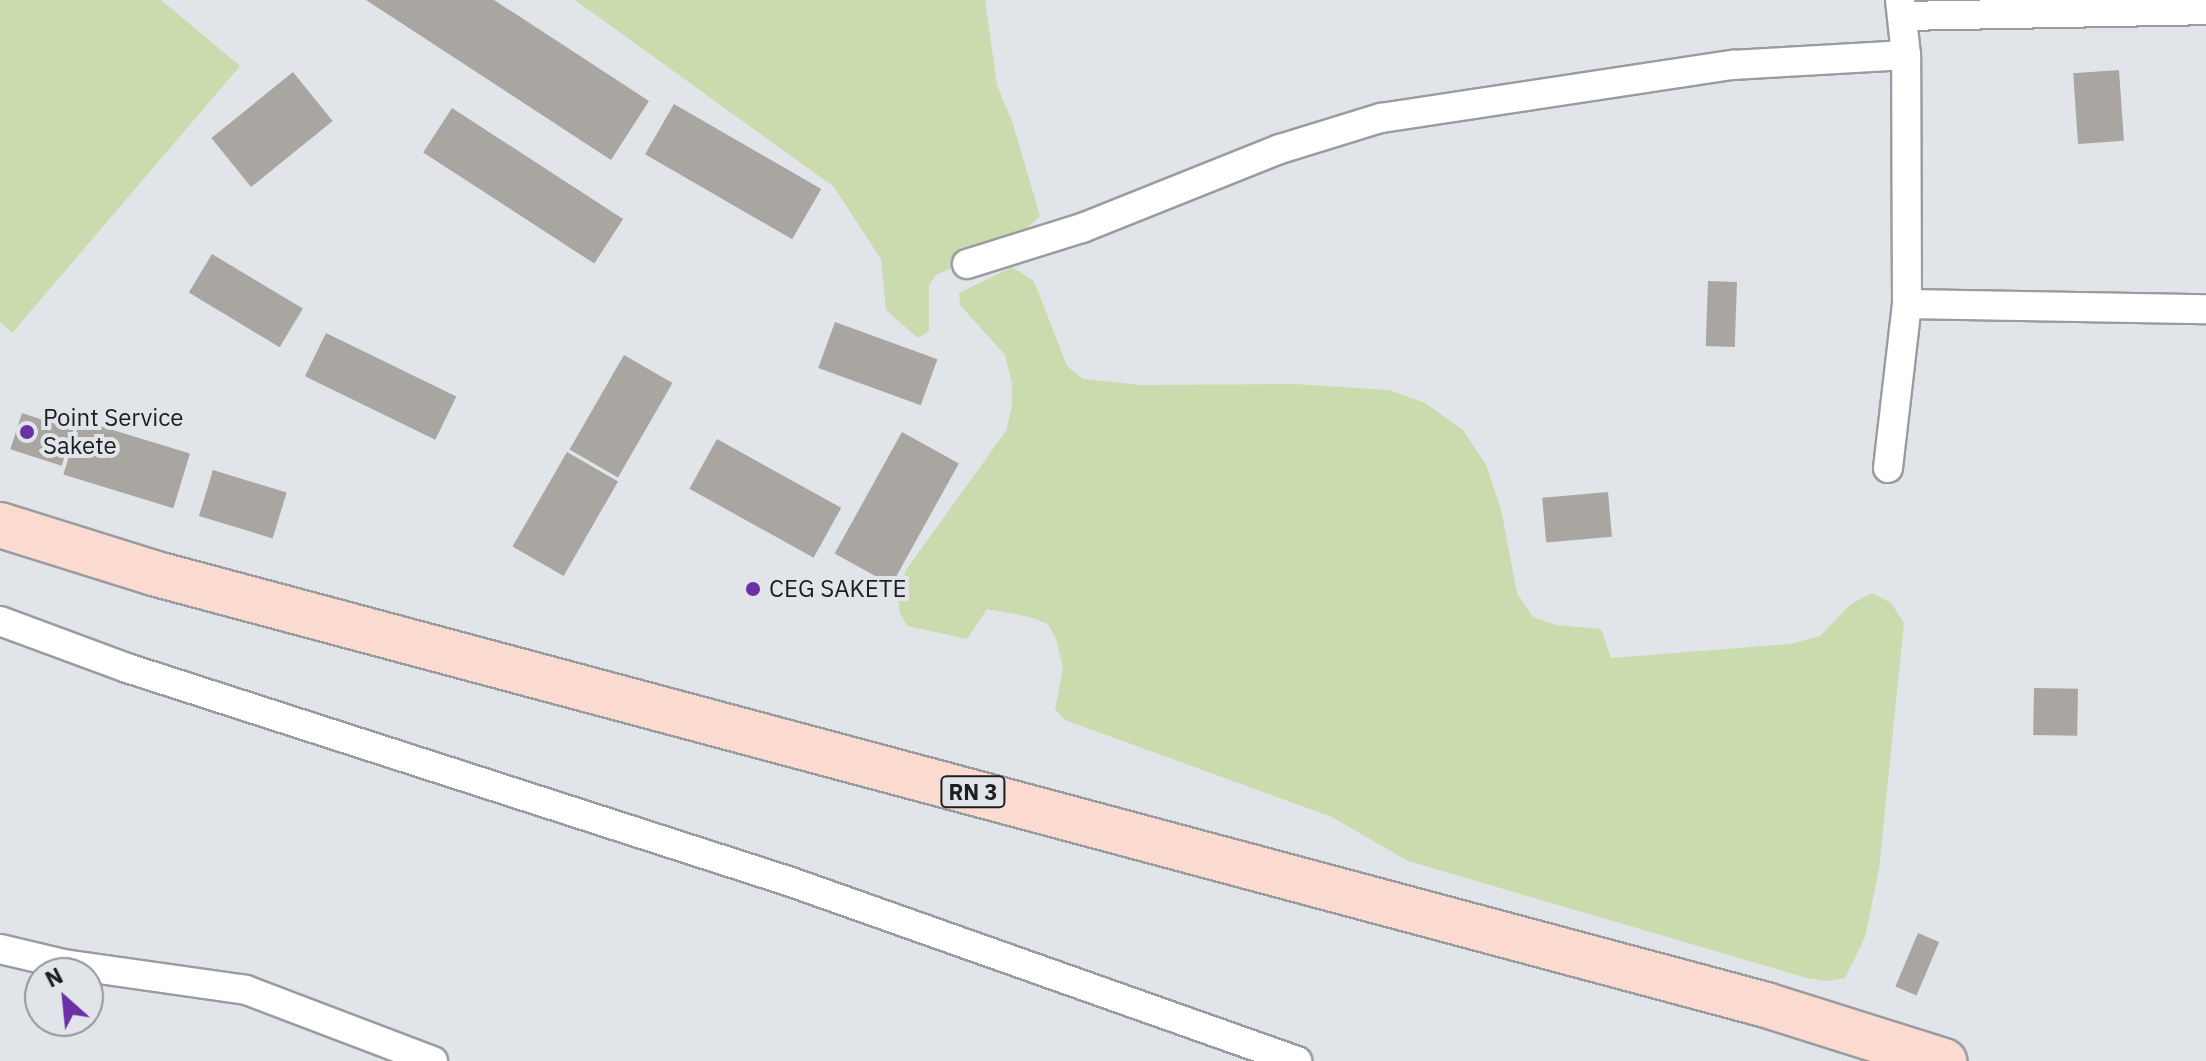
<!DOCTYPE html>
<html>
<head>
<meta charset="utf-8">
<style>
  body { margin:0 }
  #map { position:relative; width:2206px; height:1061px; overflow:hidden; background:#e1e4e9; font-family:"IBM Plex Sans",sans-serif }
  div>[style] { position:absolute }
  .green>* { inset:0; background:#cadbad }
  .building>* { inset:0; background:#a9a6a2; transform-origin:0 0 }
  .roads { filter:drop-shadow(2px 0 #999ca0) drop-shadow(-2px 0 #999ca0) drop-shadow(0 2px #999ca0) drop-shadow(0 -2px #999ca0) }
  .minor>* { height:28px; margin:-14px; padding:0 14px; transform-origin:14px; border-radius:14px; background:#fff }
  .primary>* { height:44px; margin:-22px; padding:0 22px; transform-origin:22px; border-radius:22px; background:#fbdacf }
  .dots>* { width:22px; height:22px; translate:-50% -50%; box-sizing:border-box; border:4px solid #e1e4e9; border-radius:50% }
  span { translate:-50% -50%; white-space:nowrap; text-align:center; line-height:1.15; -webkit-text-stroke:8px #e1e4e9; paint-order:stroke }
  .shield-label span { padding:2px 6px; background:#e1e4e9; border:2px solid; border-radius:6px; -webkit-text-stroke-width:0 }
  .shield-label { font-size:22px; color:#1d1e20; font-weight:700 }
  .poi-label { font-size:24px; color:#1d1e20 }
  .left { translate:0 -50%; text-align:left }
  .north { position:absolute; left:24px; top:957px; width:80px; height:80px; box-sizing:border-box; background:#e1e4e9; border:2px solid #939599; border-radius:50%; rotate:333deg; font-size:22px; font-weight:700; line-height:32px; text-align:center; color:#1d1e20 }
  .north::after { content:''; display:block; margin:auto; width:28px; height:36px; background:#6c30a6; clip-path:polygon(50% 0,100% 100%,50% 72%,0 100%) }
</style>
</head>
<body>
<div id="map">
  <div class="green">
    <i style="clip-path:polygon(0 0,161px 0,240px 66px,12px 333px,0 322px)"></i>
    <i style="clip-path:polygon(575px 0,985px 0,997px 85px,1013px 124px,1040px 216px,1015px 239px,936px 275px,929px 285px,929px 331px,918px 338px,886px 310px,881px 259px,834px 187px)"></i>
    <i style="clip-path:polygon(1012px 267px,1034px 281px,1067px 366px,1083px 379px,1140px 385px,1294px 384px,1389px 390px,1425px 403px,1463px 430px,1486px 465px,1501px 509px,1517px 593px,1533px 617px,1556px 625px,1601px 629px,1611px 658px,1790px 644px,1820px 636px,1851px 604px,1872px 593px,1891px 603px,1904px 623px,1879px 869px,1865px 937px,1845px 978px,1826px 981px,1807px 978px,1408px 861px,1332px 817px,1065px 720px,1055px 709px,1063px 668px,1056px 639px,1048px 624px,1030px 617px,987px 609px,967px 639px,907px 626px,899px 611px,898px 593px,906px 570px,1006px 431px,1012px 406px,1012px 384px,1005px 355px,960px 305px,959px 293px)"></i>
  </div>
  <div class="building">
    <i style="clip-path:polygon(366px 0,494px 0,649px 101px,611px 160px)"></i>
    <i style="left:2119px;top:70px;width:71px;height:46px;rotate:86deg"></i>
    <i style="left:293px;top:72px;width:63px;height:105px;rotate:51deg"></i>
    <i style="left:674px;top:104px;width:170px;height:58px;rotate:30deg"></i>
    <i style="left:452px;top:108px;width:204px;height:53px;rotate:33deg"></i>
    <i style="left:212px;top:254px;width:106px;height:45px;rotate:31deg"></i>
    <i style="left:1708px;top:281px;width:29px;height:65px;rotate:2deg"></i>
    <i style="left:835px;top:322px;width:109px;height:49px;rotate:20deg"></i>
    <i style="left:326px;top:333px;width:145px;height:48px;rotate:26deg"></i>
    <i style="left:624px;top:355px;width:56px;height:109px;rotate:30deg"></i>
    <i style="left:22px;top:413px;width:54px;height:38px;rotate:18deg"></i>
    <i style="left:80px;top:420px;width:115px;height:57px;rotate:17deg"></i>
    <i style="left:902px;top:432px;width:65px;height:139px;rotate:29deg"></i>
    <i style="left:717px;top:439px;width:142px;height:57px;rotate:29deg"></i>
    <i style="left:567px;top:452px;width:59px;height:109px;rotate:30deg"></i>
    <i style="left:213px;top:470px;width:77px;height:48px;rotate:17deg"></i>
    <i style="left:1608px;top:492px;width:45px;height:66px;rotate:85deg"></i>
    <i style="left:2034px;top:688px;width:44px;height:47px;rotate:1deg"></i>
    <i style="left:1918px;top:933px;width:23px;height:58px;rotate:23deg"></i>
  </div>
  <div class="roads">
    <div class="minor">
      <i style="left:1902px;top:16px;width:304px;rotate:-1.1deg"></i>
      <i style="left:967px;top:264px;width:121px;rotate:-17.4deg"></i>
      <i style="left:1082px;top:228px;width:213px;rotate:-21.8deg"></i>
      <i style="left:1280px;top:149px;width:106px;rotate:-17.1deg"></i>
      <i style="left:1381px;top:118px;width:356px;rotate:-8.6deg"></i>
      <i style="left:1733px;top:65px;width:173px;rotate:-3.3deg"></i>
      <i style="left:1907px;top:304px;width:299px;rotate:1deg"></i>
      <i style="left:1888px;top:468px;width:165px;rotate:-83.4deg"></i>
      <i style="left:1907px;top:304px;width:249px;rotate:-90.2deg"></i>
      <i style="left:1906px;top:55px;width:55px;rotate:-96.2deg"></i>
      <i style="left:0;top:621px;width:135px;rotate:20.3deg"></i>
      <i style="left:127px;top:668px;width:698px;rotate:17.86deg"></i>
      <i style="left:791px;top:882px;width:537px;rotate:19.48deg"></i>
      <i style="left:0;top:949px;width:66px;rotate:13.2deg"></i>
      <i style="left:64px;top:964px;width:184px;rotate:8.1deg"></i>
      <i style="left:246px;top:990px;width:200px;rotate:20.8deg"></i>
    </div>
    <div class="primary">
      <i style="left:0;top:525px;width:160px;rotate:17.4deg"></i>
      <i style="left:153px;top:573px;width:1670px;rotate:14.99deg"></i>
      <i style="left:1766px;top:1005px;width:187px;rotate:17.5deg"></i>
    </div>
  </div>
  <div class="dots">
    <i style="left:27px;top:432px;background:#6c30a6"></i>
    <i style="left:753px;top:589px;background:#6c30a6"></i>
  </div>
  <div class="shield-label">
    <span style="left:973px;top:792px">RN 3</span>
  </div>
  <div class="poi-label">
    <span class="left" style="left:43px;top:432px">Point Service<br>Sakete</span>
    <span class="left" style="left:769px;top:589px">CEG SAKETE</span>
  </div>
  <div class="north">N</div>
</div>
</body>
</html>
